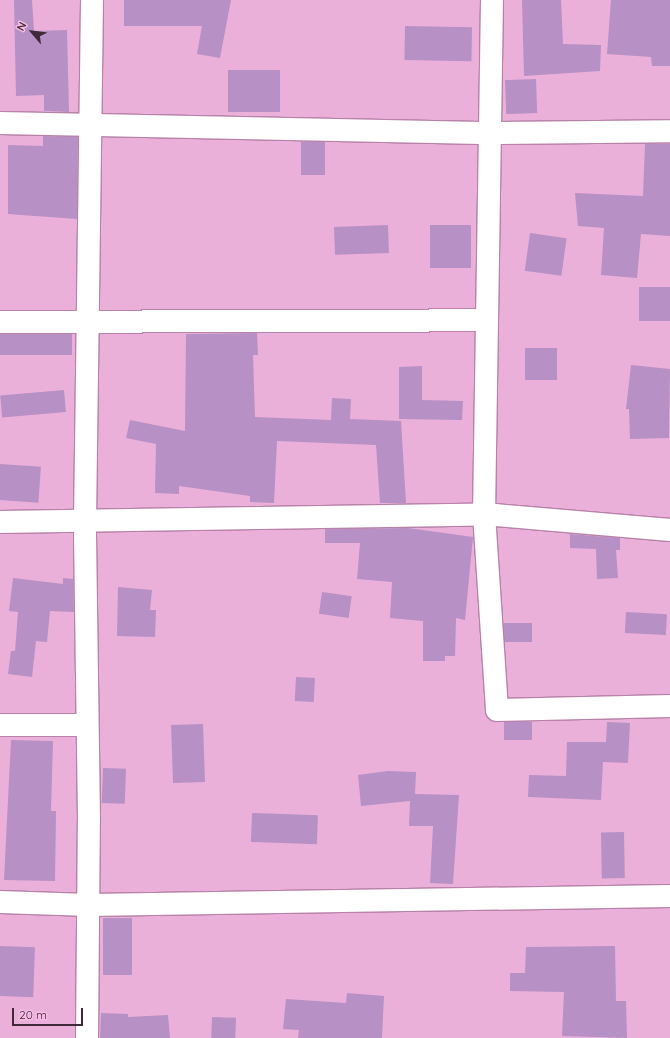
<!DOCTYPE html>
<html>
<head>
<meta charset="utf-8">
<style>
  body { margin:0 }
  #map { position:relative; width:670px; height:1038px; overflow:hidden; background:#eab0d9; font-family:Quicksand,sans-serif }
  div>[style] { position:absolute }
  .building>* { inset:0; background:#b790c5; transform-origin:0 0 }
  .roads { filter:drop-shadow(1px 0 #b881a8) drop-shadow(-1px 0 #b881a8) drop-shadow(0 1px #b881a8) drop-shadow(0 -1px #b881a8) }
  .street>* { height:22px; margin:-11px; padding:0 11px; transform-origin:11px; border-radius:11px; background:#fff }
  span { translate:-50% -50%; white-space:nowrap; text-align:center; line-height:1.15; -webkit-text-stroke:3.5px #f7bde6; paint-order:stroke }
  .north { position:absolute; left:12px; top:12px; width:40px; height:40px; -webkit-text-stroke:3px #f7bde6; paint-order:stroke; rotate:298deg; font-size:11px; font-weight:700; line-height:16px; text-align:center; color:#402939 }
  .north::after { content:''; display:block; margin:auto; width:14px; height:18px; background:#402939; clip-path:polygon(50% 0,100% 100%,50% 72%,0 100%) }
  .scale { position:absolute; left:12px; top:1008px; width:71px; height:18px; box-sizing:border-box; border:2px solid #402939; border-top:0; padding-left:5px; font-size:12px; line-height:14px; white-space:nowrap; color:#402939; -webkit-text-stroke:3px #f7bde6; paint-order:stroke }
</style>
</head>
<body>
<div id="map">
  <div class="building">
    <i style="clip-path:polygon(14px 0,32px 0,34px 31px,67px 30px,69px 112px,44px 111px,44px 95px,16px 96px)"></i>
    <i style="clip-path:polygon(124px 0,231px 0,220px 58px,197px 54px,202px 26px,124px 26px)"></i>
    <i style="clip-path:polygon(522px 0,561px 0,563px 44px,601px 45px,600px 71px,524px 76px)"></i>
    <i style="clip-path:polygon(611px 0,670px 0,670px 66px,652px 66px,651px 57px,607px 54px)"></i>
    <i style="left:405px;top:26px;width:67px;height:34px;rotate:1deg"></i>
    <i style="left:228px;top:70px;width:52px;height:42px"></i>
    <i style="left:536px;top:79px;width:34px;height:31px;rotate:88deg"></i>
    <i style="clip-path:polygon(43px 136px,78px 137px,77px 219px,8px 214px,8px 145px,43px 146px)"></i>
    <i style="left:301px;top:142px;width:24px;height:33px"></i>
    <i style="clip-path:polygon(645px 144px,670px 144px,670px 236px,641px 234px,637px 278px,601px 275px,604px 228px,578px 226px,575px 193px,643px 196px)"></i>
    <i style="left:388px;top:225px;width:28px;height:54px;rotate:88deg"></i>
    <i style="left:430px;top:225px;width:41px;height:43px"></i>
    <i style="left:530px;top:233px;width:37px;height:38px;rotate:8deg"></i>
    <i style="left:639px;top:287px;width:31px;height:34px"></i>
    <i style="clip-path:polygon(257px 333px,258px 355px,253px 355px,255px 417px,331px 420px,332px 398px,351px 399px,350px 419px,401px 421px,406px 503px,380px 503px,376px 445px,277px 441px,274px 503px,250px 502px,250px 496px,179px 486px,179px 494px,155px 493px,156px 444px,126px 438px,130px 420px,185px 431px,186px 334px)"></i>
    <i style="left:0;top:334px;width:72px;height:21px"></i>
    <i style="left:557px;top:348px;width:32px;height:32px;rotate:90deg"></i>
    <i style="clip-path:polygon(631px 365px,670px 369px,669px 438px,630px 439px,629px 409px,626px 409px)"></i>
    <i style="clip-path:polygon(422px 366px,422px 400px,463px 401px,462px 420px,399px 419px,399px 367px)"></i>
    <i style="left:64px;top:390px;width:22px;height:64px;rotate:85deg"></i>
    <i style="left:0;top:464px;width:41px;height:36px;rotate:4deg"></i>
    <i style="clip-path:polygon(408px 528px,473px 537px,465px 620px,456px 618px,455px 656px,445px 656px,445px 661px,423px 661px,423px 621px,390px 618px,392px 582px,357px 579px,360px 543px,325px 543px,325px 529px)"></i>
    <i style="clip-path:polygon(570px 534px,620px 538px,620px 550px,616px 550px,618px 578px,597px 579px,596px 549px,570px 548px)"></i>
    <i style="clip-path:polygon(13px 578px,63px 584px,63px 578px,73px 579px,74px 612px,50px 611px,47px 642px,36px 641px,32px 677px,8px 674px,11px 651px,15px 651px,18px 612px,9px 611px)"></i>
    <i style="clip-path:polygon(118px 587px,152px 590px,150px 610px,156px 610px,155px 637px,117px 636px)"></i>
    <i style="left:322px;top:592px;width:30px;height:22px;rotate:8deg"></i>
    <i style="left:626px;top:612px;width:41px;height:21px;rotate:3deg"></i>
    <i style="left:532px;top:623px;width:19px;height:28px;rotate:90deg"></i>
    <i style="left:296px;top:677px;width:19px;height:24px;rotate:3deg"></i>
    <i style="left:504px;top:722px;width:28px;height:18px"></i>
    <i style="clip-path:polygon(607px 722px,630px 723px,628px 763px,603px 762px,601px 800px,528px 797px,529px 775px,566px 776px,567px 742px,606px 742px)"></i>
    <i style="left:203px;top:724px;width:58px;height:32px;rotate:88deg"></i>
    <i style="clip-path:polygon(11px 740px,53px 741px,51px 811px,56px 811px,55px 881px,4px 880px)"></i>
    <i style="left:103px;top:768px;width:23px;height:35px;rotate:2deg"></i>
    <i style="clip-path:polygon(388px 771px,416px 772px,415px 794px,459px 795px,453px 884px,430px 883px,433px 826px,409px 826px,410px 801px,361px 806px,358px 775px)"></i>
    <i style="left:252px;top:813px;width:66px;height:29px;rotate:2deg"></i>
    <i style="left:624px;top:832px;width:46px;height:23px;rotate:89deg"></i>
    <i style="left:103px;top:918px;width:29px;height:57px"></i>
    <i style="left:0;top:946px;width:35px;height:50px;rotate:2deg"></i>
    <i style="clip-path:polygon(615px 946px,616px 1001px,626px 1001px,627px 1038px,562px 1036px,564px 992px,510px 991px,510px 973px,525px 973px,526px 947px)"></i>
    <i style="clip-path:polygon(347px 993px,384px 996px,382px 1038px,298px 1038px,299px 1030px,283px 1029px,286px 999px,346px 1003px)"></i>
    <i style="clip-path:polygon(101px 1013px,128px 1014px,128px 1017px,168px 1015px,170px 1038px,100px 1038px)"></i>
    <i style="left:212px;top:1017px;width:24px;height:21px;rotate:2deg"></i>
  </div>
  <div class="roads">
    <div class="street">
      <i style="left:492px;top:0;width:514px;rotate:90.89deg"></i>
      <i style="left:484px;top:514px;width:196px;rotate:86.2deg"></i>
      <i style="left:497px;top:710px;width:173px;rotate:-1.3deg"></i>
      <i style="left:0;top:123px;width:493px;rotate:1.2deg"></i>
      <i style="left:493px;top:133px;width:177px;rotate:-0.6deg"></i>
      <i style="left:0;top:322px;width:485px;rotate:-0.2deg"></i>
      <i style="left:0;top:522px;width:484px;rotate:-0.9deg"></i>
      <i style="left:484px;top:514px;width:187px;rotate:4.9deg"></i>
      <i style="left:0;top:725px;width:87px"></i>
      <i style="left:0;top:902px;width:89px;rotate:1.9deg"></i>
      <i style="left:89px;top:905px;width:581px;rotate:-0.89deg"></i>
      <i style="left:87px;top:1038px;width:218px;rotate:-89.5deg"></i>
      <i style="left:89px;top:820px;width:298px;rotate:-90.8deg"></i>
      <i style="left:85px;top:522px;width:522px;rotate:-89.23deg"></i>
    </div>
  </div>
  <div class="north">N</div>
  <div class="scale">20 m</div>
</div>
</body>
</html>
